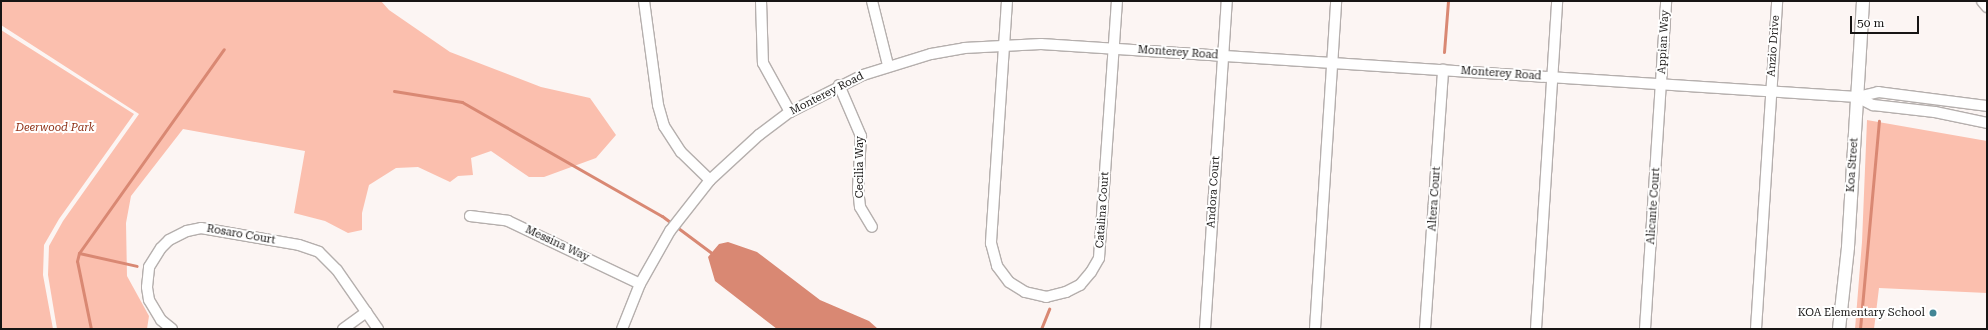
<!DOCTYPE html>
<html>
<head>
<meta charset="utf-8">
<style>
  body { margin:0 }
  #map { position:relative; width:1988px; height:330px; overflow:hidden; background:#fcf5f3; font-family:"Roboto Serif",serif }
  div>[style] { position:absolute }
  .green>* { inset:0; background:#fbbfae }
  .water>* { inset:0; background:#d98873 }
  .stream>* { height:3px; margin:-1.5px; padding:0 1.5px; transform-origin:1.5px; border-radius:1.5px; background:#d98873 }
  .roads { filter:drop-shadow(1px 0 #b5afad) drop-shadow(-1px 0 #b5afad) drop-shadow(0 1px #b5afad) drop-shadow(0 -1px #b5afad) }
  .minor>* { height:10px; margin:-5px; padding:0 5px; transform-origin:5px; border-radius:5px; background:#fff }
  .major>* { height:12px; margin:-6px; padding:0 6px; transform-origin:6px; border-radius:6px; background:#fff }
  .dots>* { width:11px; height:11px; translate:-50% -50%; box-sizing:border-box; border:2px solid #fff; border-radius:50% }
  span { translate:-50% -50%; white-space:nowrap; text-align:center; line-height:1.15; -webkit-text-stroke:4px #fff; paint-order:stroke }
  .street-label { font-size:11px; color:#171514 }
  .park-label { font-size:11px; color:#8e2f15; font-style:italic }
  .poi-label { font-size:11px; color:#171514 }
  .right { translate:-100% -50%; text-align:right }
  .frame { position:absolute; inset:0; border:2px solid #171514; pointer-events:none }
  .scale { position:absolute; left:1850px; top:16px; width:69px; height:18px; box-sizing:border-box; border:2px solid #171514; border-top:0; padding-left:5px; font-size:12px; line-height:14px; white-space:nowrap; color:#171514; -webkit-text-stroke:3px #fff; paint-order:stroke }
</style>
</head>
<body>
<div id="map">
  <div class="green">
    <i style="clip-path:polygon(1px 1px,381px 1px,389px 10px,450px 52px,541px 87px,590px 98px,616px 135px,596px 158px,544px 177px,529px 177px,491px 151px,471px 158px,473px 175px,458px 176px,450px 182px,418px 167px,396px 168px,369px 185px,362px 213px,362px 230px,348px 233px,325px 221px,294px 213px,305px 151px,183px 129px,131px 196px,126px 223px,127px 276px,149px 316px,147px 329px,57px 329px,48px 275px,49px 246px,63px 221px,139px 114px,1px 25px)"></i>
    <i style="clip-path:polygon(1px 30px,134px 114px,59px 219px,44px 245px,43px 275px,53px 329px,1px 329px)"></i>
    <i style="clip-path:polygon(1867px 120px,1987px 141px,1987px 293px,1879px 288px,1874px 329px,1855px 329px,1862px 242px)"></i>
  </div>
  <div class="water">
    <i style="clip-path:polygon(728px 242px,757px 252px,820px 300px,869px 321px,878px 329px,777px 329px,715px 281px,708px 257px,719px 244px)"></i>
  </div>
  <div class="stream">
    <i style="left:1444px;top:52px;width:51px;rotate:-85.5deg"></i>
    <i style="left:394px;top:91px;width:69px;rotate:9.2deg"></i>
    <i style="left:462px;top:102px;width:230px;rotate:29.7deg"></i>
    <i style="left:662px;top:216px;width:64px;rotate:36.7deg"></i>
    <i style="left:79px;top:253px;width:59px;rotate:12.6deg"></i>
    <i style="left:91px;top:329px;width:69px;rotate:-101.6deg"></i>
    <i style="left:77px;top:261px;width:8px;rotate:-76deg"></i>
    <i style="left:79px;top:253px;width:250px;rotate:-54.6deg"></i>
    <i style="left:1041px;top:329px;width:22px;rotate:-68deg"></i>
    <i style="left:1860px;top:329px;width:209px;rotate:-84.8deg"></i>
  </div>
  <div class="roads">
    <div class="minor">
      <i style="left:644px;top:1px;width:105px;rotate:82.3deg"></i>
      <i style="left:658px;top:105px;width:22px;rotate:74deg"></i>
      <i style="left:664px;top:126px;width:31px;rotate:57deg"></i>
      <i style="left:681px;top:152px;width:40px;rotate:44deg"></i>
      <i style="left:761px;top:1px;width:62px;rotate:88.2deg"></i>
      <i style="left:763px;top:63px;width:56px;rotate:61.1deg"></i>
      <i style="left:872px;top:1px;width:66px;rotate:76deg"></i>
      <i style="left:1007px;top:1px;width:243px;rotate:93.8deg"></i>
      <i style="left:991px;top:243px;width:24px;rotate:75deg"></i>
      <i style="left:997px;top:266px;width:20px;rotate:53deg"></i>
      <i style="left:1009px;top:282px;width:19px;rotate:32deg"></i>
      <i style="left:1025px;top:292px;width:22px;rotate:13deg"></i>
      <i style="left:1046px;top:297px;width:21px;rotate:-14deg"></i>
      <i style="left:1066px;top:292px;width:16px;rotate:-27deg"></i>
      <i style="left:1080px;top:285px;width:17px;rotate:-50deg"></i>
      <i style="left:1091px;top:272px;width:16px;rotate:-60deg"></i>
      <i style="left:1099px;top:258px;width:258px;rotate:-86deg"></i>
      <i style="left:1982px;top:1px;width:8px;rotate:50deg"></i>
      <i style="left:839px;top:85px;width:56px;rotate:66.7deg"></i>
      <i style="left:861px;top:136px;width:52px;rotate:93.3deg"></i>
      <i style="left:858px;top:188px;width:19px;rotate:84deg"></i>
      <i style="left:860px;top:207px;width:23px;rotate:59deg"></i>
      <i style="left:1857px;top:97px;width:18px;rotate:27deg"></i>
      <i style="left:1873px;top:105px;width:62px;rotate:6.4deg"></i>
      <i style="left:1935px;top:112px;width:53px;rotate:11.9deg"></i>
      <i style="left:470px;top:216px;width:38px;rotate:7deg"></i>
      <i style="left:508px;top:221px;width:146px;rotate:25.5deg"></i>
      <i style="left:172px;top:329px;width:14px;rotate:-141deg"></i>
      <i style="left:161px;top:320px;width:23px;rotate:-121deg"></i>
      <i style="left:149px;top:300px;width:13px;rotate:-99deg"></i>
      <i style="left:147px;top:287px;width:20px;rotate:-84deg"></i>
      <i style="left:149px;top:267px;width:22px;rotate:-58deg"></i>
      <i style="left:161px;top:248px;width:11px;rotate:-45deg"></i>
      <i style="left:169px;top:240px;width:20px;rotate:-27deg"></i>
      <i style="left:187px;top:231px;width:14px;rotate:-12deg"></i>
      <i style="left:201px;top:228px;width:99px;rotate:9.8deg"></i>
      <i style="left:299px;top:245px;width:21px;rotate:19deg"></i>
      <i style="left:319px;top:252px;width:25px;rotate:45deg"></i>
      <i style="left:337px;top:270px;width:72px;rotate:55.2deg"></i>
      <i style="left:343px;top:329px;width:29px;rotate:-36deg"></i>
      <i style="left:622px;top:329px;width:48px;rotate:-68.2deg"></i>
      <i style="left:640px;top:284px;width:61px;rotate:-60.5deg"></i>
      <i style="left:670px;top:231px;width:65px;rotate:-51.9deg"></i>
      <i style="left:710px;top:180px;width:67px;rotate:-42.6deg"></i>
      <i style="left:759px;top:135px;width:39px;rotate:-37deg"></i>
      <i style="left:790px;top:112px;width:82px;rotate:-26.9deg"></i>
      <i style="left:863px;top:75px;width:71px;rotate:-17.2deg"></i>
      <i style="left:931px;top:54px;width:34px;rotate:-10deg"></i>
      <i style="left:964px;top:48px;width:77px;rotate:-3deg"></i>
      <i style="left:1041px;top:44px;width:818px;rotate:3.72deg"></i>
      <i style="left:1857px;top:97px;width:22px;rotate:-13deg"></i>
      <i style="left:1878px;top:92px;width:110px;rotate:7.3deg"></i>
      <i style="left:1205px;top:329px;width:329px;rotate:-86.2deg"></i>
      <i style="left:1315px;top:329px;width:329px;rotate:-86.3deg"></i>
      <i style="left:1425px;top:329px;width:260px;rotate:-86deg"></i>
      <i style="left:1536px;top:329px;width:329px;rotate:-86.3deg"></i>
      <i style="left:1645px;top:329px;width:329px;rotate:-86.3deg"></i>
      <i style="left:1756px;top:329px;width:329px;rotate:-86.3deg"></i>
    </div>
    <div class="major">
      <i style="left:1839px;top:329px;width:82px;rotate:-83.7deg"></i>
      <i style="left:1848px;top:247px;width:246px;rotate:-86.5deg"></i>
    </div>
  </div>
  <div class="dots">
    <i style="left:1933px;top:313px;background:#438696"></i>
  </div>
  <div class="street-label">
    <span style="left:1664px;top:42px;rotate:-87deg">Appian Way</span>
    <span style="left:1774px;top:46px;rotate:-86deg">Anzio Drive</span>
    <span style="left:1178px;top:53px;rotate:4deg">Monterey Road</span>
    <span style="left:1501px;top:74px;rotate:4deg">Monterey Road</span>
    <span style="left:827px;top:94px;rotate:-27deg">Monterey Road</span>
    <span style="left:1853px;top:165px;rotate:-86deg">Koa Street</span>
    <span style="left:860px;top:167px;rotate:-90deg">Cecilia Way</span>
    <span style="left:1214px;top:192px;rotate:-86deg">Andora Court</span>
    <span style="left:1435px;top:199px;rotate:-86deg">Altera Court</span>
    <span style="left:1654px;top:206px;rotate:-86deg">Alicante Court</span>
    <span style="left:1103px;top:210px;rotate:-86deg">Catalina Court</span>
    <span style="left:241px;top:235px;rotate:10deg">Rosaro Court</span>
    <span style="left:557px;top:244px;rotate:25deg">Messina Way</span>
  </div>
  <div class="park-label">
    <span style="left:55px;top:128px">Deerwood Park</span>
  </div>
  <div class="poi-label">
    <span class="right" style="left:1925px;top:313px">KOA Elementary School</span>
  </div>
  <div class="frame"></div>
  <div class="scale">50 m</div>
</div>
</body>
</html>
